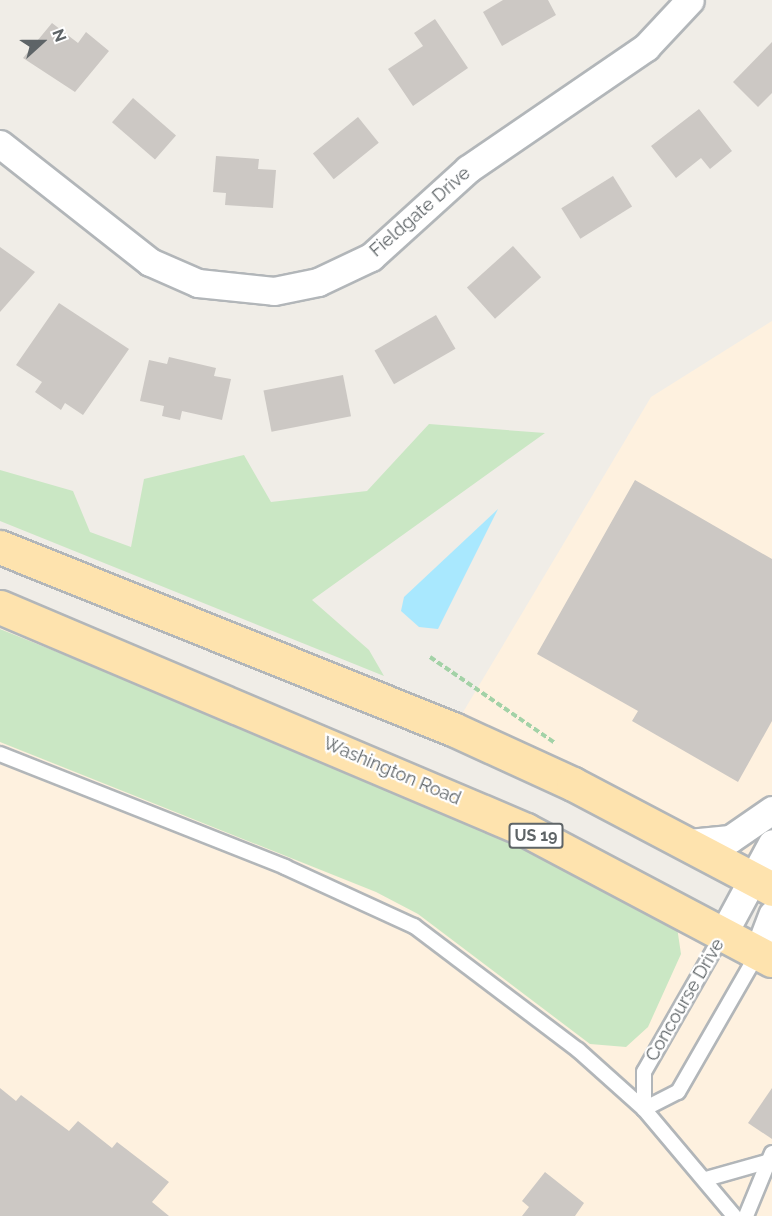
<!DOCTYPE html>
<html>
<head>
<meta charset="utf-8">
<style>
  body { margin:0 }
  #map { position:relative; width:772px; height:1216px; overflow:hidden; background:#f0ede7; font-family:Raleway,sans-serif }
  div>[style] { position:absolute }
  .commercial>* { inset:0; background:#fef1df }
  .green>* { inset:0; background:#cae7c4 }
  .water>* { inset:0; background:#a9e8fe }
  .building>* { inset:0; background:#ccc8c4; transform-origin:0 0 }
  .path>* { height:4px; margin-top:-2px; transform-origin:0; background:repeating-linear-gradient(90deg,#a3d2a7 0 6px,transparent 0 9px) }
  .roads { filter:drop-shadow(2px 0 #b2b6b9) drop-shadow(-2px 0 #b2b6b9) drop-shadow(0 2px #b2b6b9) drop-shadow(0 -2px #b2b6b9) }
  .lane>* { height:14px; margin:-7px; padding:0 7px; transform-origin:7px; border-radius:7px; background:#fff }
  .street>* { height:27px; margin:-13.5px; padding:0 13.5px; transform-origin:13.5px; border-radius:13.5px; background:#fff }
  .primary>* { height:33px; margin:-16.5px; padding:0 16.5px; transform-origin:16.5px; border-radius:16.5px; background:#fee3ae }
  span { translate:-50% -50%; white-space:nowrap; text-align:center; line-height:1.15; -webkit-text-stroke:4.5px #fff; paint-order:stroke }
  .shield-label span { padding:2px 4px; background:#fff; border:2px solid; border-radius:4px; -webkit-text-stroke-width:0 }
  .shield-label { font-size:16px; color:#5e6467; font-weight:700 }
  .street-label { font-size:18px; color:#5e6467 }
  .north { position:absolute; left:12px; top:12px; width:60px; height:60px; -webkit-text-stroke:4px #fff; paint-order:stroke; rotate:69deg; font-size:16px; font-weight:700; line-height:24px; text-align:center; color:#5e6467 }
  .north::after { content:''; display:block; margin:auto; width:21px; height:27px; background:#5e6467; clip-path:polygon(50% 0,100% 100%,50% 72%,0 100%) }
</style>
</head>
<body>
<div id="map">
  <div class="commercial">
    <i style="clip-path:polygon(772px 321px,772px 889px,453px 729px,651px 397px)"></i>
    <i style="clip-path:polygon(0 607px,772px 960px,772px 1216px,0 1216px)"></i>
  </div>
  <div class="green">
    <i style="clip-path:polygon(429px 424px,545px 433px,312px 600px,369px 650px,384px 676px,0 521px,0 470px,73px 491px,90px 532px,131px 547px,144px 479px,244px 455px,271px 502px,367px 491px)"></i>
    <i style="clip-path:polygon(0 629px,460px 814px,677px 927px,681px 954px,648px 1027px,626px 1047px,590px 1044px,418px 914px,376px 892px,0 742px)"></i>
  </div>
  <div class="water">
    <i style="clip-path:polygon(498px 509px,438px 629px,419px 627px,401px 611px,404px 597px)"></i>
  </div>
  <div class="building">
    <i style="clip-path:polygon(503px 0,548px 0,556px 15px,502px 46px,483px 12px)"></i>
    <i style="clip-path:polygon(435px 19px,468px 68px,413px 106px,388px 69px,423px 46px,414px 33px)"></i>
    <i style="clip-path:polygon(52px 23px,78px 43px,86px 32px,109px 51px,75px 92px,23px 58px)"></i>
    <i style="clip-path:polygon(772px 42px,772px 93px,758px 107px,733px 82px)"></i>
    <i style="left:133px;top:98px;width:57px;height:32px;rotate:41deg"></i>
    <i style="clip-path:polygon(699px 109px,732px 151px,710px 169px,701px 158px,676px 178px,651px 146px)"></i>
    <i style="left:358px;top:117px;width:33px;height:58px;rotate:51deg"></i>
    <i style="clip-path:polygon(216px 156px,259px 159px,258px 169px,276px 170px,273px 208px,225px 205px,226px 193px,213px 192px)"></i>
    <i style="left:613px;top:176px;width:36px;height:61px;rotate:58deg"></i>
    <i style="left:513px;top:246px;width:42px;height:62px;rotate:48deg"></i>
    <i style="clip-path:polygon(0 247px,35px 272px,0 312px)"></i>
    <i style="clip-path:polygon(59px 303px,129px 349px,83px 415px,65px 403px,61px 410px,35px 392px,42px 382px,16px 365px)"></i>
    <i style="left:436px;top:315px;width:39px;height:71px;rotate:60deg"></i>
    <i style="clip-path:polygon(169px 357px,216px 368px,214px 376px,231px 379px,222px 420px,182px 411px,180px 420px,162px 416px,164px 406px,140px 401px,149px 360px,167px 364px)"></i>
    <i style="left:343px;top:375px;width:42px;height:81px;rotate:79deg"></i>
    <i style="clip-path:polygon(635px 480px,772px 559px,772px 721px,738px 782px,632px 721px,638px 711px,537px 654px)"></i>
    <i style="clip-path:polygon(0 1088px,16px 1101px,21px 1095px,69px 1131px,78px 1121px,112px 1148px,117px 1142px,169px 1182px,152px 1202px,169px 1216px,0 1216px)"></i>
    <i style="clip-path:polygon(772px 1088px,772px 1139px,748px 1123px)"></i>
    <i style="clip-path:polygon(545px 1172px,584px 1203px,575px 1216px,522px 1216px,529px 1207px,522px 1201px)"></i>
  </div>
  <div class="path">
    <i style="left:430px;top:657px;width:152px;rotate:34.5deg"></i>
  </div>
  <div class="roads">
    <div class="lane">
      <i style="left:0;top:754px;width:307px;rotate:21.6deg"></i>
      <i style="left:285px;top:867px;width:142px;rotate:24.6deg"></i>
      <i style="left:414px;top:926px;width:206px;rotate:37.1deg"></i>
      <i style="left:578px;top:1050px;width:89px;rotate:41.8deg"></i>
      <i style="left:644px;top:1109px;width:140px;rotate:49.9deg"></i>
      <i style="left:723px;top:934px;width:159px;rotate:119.8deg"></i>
      <i style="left:644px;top:1072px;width:37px;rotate:90deg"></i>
      <i style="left:644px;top:1109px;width:38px;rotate:-27deg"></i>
      <i style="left:678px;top:1092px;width:160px;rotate:-60.1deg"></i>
      <i style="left:706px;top:1179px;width:62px;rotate:-15.8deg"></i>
      <i style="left:746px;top:1216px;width:68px;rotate:-67.6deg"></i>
    </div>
    <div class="street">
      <i style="left:0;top:144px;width:191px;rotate:38.2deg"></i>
      <i style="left:150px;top:262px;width:52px;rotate:23.6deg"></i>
      <i style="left:198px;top:283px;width:76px;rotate:6deg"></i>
      <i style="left:274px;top:291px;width:45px;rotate:-11.6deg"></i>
      <i style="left:318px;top:282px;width:59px;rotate:-25.3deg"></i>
      <i style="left:371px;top:257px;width:131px;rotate:-42.2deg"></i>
      <i style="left:468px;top:169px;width:216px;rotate:-34.4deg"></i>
      <i style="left:646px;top:47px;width:64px;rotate:-46.9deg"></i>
      <i style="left:689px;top:843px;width:41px;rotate:-5.6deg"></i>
      <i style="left:730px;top:839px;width:51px;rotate:-34.6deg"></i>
      <i style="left:723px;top:934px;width:103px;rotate:-61.7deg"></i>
      <i style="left:758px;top:952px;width:40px;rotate:-69deg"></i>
    </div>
    <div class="primary">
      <i style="left:0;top:547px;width:488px;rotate:21.9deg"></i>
      <i style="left:453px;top:729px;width:132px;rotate:24.6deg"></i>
      <i style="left:573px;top:784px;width:225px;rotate:27.8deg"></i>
      <i style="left:0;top:607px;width:571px;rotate:22.97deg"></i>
      <i style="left:526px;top:830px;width:278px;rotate:27.9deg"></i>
    </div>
  </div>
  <div class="shield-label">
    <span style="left:536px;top:836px">US 19</span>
  </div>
  <div class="street-label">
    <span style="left:420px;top:212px;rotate:-41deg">Fieldgate Drive</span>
    <span style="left:392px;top:771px;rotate:23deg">Washington Road</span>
    <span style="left:685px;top:1000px;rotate:-60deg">Concourse Drive</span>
  </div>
  <div class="north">N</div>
</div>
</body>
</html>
